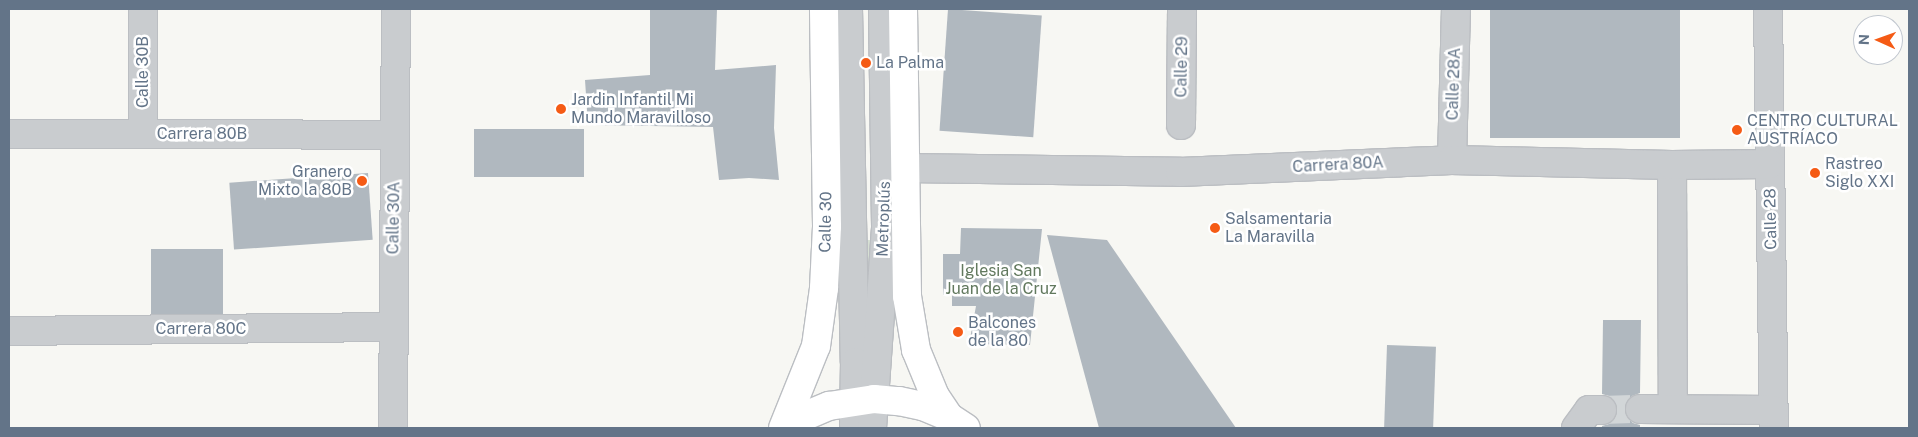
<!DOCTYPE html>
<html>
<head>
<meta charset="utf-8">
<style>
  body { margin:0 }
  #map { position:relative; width:1918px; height:437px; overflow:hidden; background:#f7f7f3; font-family:"Public Sans",sans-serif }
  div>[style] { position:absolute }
  .green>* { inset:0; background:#d7e0d4 }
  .building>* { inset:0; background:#b0b8bf; transform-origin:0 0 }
  .minor-tunnel>* { height:28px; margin-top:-14px; transform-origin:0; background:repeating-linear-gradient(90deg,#d2d6d8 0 28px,transparent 0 42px) }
  .roads { filter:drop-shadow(1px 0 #bbbec2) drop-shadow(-1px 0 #bbbec2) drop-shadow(0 1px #bbbec2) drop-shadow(0 -1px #bbbec2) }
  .minor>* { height:28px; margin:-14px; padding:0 14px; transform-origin:14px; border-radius:14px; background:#c9cccf }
  .major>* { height:28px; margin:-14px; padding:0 14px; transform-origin:14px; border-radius:14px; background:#fff }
  .dots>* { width:14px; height:14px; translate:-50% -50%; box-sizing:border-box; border:2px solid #fff; border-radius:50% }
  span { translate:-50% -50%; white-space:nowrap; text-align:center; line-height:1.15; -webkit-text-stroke:5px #fff; paint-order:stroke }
  .poi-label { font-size:16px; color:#637488 }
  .left { translate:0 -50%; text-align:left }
  .right { translate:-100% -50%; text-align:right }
  .street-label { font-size:16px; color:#637488 }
  .park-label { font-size:16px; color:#62795e }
  .frame { position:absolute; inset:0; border:10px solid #637488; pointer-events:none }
  .north { position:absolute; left:1853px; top:15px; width:50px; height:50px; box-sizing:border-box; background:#fff; border:1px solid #c1c7cf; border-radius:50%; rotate:272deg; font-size:14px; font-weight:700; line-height:20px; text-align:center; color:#637488 }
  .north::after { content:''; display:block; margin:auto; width:18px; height:22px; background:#f55b15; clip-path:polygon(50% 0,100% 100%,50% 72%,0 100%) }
</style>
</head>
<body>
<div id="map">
  <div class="green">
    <i style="clip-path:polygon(861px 240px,874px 240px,867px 338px)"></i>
  </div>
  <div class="building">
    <i style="clip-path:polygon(650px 9px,717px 9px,715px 70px,776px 65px,774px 128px,779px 180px,749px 178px,719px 180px,713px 127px,588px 125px,585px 80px,650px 75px)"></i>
    <i style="left:948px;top:9px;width:94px;height:122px;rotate:4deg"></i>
    <i style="left:1490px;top:9px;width:190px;height:129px"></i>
    <i style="left:474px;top:129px;width:110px;height:48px"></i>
    <i style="left:368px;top:173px;width:67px;height:139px;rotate:86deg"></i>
    <i style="clip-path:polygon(961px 228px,1042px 229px,1030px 345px,969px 344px,976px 306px,952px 306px,952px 295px,943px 295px,943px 254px,960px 254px)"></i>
    <i style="clip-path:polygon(1047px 235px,1107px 240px,1236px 428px,1099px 428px)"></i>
    <i style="left:151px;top:249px;width:72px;height:65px"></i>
    <i style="clip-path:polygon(1603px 320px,1641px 320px,1640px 393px,1632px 396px,1627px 401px,1624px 408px,1627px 417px,1633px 423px,1640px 425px,1640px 428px,1602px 428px,1602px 426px,1609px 424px,1615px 418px,1618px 410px,1615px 402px,1609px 396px,1602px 394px)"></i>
    <i style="left:1387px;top:345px;width:49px;height:83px;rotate:2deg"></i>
  </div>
  <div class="minor-tunnel">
    <i style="left:1602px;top:410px;width:38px;rotate:-2deg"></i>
  </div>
  <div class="roads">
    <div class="minor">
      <i style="left:848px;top:9px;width:353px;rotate:88.9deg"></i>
      <i style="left:855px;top:362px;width:63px;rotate:90.9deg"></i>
      <i style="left:1768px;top:9px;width:419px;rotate:89.2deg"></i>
      <i style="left:1181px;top:125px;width:116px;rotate:-89.5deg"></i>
      <i style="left:9px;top:134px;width:386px;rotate:0.1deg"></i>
      <i style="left:143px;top:134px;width:125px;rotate:-90deg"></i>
      <i style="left:1452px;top:160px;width:151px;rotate:-88.5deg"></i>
      <i style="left:1672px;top:165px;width:244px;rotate:89.8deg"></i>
      <i style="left:906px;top:168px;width:274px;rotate:0.8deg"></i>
      <i style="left:1180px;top:172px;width:272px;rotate:-2.5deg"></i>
      <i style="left:1452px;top:160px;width:220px;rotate:1.3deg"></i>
      <i style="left:1672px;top:165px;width:98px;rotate:-0.6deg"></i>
      <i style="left:9px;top:331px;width:384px;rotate:-0.6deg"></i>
      <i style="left:1640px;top:409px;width:133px;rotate:0.4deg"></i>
      <i style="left:393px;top:428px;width:419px;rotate:-89.6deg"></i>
      <i style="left:872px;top:428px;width:202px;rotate:-86deg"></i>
      <i style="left:886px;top:226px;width:217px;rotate:-90.8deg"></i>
      <i style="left:1576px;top:428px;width:22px;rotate:-54deg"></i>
      <i style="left:1589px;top:410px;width:13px"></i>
    </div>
    <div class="major">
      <i style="left:903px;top:9px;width:287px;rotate:89.2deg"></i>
      <i style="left:907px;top:296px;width:55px;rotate:80.5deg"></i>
      <i style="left:916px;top:350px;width:50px;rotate:67.6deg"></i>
      <i style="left:935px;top:396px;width:25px;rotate:56deg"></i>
      <i style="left:783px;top:428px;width:88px;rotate:-68.1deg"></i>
      <i style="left:816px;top:346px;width:59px;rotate:-82.1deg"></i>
      <i style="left:824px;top:288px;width:62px;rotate:-87.2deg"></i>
      <i style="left:827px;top:226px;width:217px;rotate:-90.8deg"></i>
      <i style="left:785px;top:428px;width:23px;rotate:-31deg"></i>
      <i style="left:805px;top:416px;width:26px;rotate:-23deg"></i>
      <i style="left:829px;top:406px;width:46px;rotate:-8.8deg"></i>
      <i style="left:874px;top:399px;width:25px;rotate:5deg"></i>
      <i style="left:899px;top:401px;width:25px;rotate:12deg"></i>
      <i style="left:923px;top:406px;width:28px;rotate:23deg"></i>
      <i style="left:949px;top:417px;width:20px;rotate:33deg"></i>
    </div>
  </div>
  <div class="dots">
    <i style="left:866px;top:63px;background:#f55b15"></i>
    <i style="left:561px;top:109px;background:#f55b15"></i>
    <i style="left:1737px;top:130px;background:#f55b15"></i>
    <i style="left:1815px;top:173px;background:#f55b15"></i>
    <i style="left:362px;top:181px;background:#f55b15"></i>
    <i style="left:1215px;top:228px;background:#f55b15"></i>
    <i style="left:958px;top:332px;background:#f55b15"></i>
  </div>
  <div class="poi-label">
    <span class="left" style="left:876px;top:63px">La Palma</span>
    <span class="left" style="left:571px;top:109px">Jardin Infantil Mi<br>Mundo Maravilloso</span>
    <span class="left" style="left:1747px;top:130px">CENTRO CULTURAL<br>AUSTRÍACO</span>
    <span class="left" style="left:1825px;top:173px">Rastreo<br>Siglo XXI</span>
    <span class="right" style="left:352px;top:181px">Granero<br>Mixto la 80B</span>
    <span class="left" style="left:1225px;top:228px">Salsamentaria<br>La Maravilla</span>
    <span class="left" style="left:968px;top:332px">Balcones<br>de la 80</span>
  </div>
  <div class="street-label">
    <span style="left:1182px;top:67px;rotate:-89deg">Calle 29</span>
    <span style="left:143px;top:72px;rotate:-90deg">Calle 30B</span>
    <span style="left:1454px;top:84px;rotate:-88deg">Calle 28A</span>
    <span style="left:202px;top:134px">Carrera 80B</span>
    <span style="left:1338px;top:165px;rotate:-3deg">Carrera 80A</span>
    <span style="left:394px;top:218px;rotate:-89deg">Calle 30A</span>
    <span style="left:884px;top:219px;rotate:-88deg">Metroplús</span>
    <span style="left:1771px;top:219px;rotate:-91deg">Calle 28</span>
    <span style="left:826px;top:222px;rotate:-89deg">Calle 30</span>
    <span style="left:201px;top:329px">Carrera 80C</span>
  </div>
  <div class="park-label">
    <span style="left:1001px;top:280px">Iglesia San<br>Juan de la Cruz</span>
  </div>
  <div class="frame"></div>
  <div class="north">N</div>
</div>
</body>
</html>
